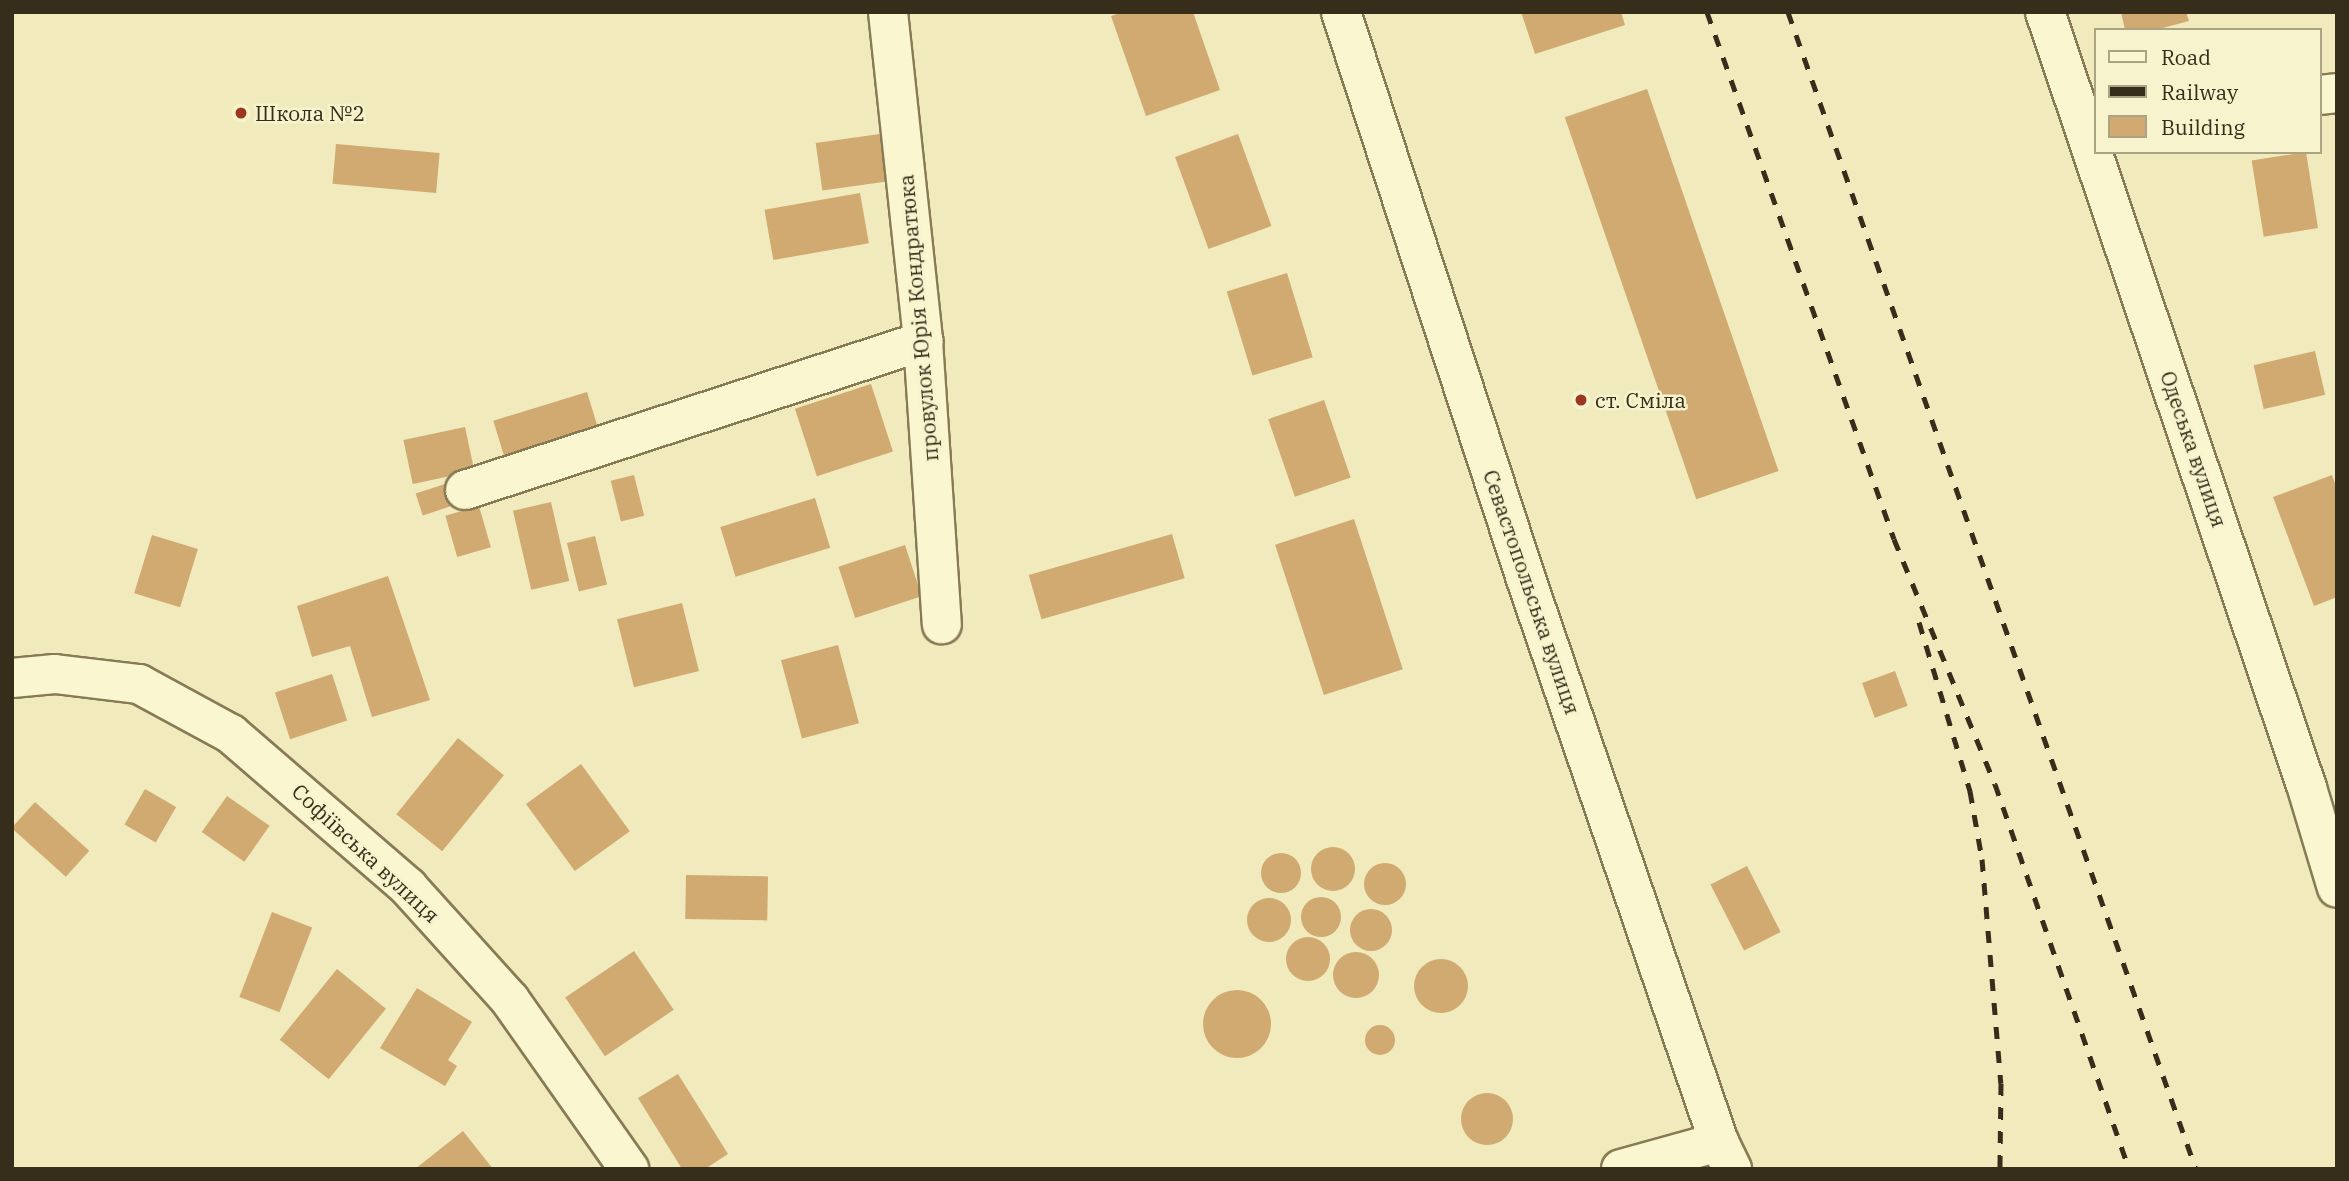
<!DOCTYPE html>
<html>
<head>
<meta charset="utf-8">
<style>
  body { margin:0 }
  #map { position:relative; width:2349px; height:1181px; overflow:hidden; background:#f0eabc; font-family:"IBM Plex Serif",serif }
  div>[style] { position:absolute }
  .building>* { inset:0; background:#d0aa70; transform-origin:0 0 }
  .round { border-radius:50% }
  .roads { filter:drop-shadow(2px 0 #887a55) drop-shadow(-2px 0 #887a55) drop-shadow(0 2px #887a55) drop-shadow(0 -2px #887a55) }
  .minor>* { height:38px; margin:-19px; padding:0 19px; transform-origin:19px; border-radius:19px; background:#faf6cf }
  .rail>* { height:5px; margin-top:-2.5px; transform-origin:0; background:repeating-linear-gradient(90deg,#362d1b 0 12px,transparent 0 24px) }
  .dots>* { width:19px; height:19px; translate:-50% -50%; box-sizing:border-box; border:4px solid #f7f3cc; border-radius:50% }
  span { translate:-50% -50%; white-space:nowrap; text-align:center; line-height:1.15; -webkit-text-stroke:5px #f7f3cc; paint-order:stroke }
  .poi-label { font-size:21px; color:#362d1b }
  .left { translate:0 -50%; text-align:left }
  .street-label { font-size:21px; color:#362d1b }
  .frame { position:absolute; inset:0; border:14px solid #362d1b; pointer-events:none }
  .legend { position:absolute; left:2094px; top:28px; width:228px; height:126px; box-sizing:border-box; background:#f7f3cc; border:2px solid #aaa485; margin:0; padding:9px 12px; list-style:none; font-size:21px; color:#362d1b }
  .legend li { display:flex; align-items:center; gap:14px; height:35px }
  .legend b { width:35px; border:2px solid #aaa485 }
</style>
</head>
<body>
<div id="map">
  <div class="building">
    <i style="clip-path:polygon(1123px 12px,1193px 12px,1220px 90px,1146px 116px,1111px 16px)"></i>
    <i style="clip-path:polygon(1521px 12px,1621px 12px,1625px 25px,1535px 54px)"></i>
    <i style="clip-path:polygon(2121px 12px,2186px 12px,2189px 21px,2155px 30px,2125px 30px)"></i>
    <i style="left:1647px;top:89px;width:404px;height:87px;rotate:71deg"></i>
    <i style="left:887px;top:133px;width:48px;height:72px;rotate:82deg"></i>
    <i style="left:1238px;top:134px;width:98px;height:67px;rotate:70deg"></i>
    <i style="left:336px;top:144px;width:104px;height:40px;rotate:5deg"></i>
    <i style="left:2306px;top:152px;width:77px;height:55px;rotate:81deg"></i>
    <i style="left:860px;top:193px;width:51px;height:97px;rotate:80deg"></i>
    <i style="left:1287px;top:273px;width:88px;height:63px;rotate:73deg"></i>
    <i style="left:2315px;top:351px;width:45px;height:63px;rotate:77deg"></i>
    <i style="left:871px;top:384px;width:71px;height:80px;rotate:72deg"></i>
    <i style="left:587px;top:392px;width:47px;height:98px;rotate:73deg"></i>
    <i style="left:1324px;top:400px;width:82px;height:59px;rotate:71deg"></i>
    <i style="left:465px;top:427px;width:45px;height:63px;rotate:78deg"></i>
    <i style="left:634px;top:475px;width:42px;height:24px;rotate:76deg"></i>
    <i style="clip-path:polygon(2332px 475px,2337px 489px,2337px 597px,2314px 606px,2273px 497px)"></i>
    <i style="left:448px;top:483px;width:23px;height:34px;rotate:72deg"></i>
    <i style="left:815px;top:498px;width:52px;height:99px;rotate:73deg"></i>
    <i style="left:551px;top:502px;width:81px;height:39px;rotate:77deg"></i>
    <i style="left:479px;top:506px;width:43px;height:35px;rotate:74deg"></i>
    <i style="left:1354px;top:519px;width:158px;height:83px;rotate:72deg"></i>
    <i style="left:1172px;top:534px;width:46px;height:149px;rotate:74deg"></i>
    <i style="left:152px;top:535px;width:48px;height:61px;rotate:17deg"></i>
    <i style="left:595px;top:536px;width:50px;height:29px;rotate:76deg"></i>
    <i style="left:905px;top:545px;width:54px;height:70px;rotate:72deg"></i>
    <i style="clip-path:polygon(388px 576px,430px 700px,372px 717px,350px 646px,312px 657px,297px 606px)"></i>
    <i style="left:682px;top:603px;width:70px;height:67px;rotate:76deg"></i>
    <i style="left:838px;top:645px;width:81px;height:59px;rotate:75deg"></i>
    <i style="left:1895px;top:671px;width:37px;height:35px;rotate:70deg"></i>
    <i style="left:332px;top:674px;width:49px;height:60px;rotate:72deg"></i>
    <i style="left:458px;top:738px;width:59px;height:98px;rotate:39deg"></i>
    <i style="left:581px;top:764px;width:83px;height:68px;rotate:54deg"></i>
    <i style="left:145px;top:789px;width:36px;height:41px;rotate:30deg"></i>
    <i style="left:227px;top:796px;width:52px;height:44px;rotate:35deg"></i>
    <i style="left:35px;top:802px;width:73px;height:35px;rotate:42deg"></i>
    <i class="round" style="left:1311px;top:847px;width:44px;height:44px"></i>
    <i class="round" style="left:1261px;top:853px;width:40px;height:40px"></i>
    <i class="round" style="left:1364px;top:863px;width:42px;height:42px"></i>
    <i style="left:1747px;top:866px;width:74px;height:41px;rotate:63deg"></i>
    <i style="left:686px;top:875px;width:82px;height:44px;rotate:1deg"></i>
    <i class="round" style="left:1301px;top:897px;width:40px;height:40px"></i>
    <i class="round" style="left:1247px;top:898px;width:44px;height:44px"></i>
    <i class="round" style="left:1350px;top:909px;width:42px;height:42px"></i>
    <i style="left:272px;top:912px;width:43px;height:91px;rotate:21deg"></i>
    <i class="round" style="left:1286px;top:937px;width:44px;height:44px"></i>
    <i style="left:634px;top:951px;width:71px;height:83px;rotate:56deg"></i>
    <i class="round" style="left:1333px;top:952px;width:46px;height:46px"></i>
    <i class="round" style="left:1414px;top:959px;width:54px;height:54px"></i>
    <i style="left:337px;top:969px;width:63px;height:91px;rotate:39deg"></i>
    <i style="clip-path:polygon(417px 988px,472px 1022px,448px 1060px,457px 1066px,445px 1086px,380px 1048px)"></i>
    <i class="round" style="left:1203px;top:990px;width:68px;height:68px"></i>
    <i class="round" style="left:1365px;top:1025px;width:30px;height:30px"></i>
    <i style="clip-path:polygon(678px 1074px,728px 1154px,705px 1169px,682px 1169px,638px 1098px)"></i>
    <i class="round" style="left:1461px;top:1093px;width:52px;height:52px"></i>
    <i style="clip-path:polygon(463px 1131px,493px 1169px,415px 1169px)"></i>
  </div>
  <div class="roads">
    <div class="minor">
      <i style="left:888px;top:12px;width:331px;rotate:83.9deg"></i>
      <i style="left:923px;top:341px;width:284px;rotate:86.2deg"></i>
      <i style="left:1341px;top:12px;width:596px;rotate:71.93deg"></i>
      <i style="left:1526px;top:579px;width:595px;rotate:71.08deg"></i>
      <i style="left:1719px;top:1142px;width:30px;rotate:64deg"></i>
      <i style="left:2045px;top:12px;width:819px;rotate:71.34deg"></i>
      <i style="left:2307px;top:788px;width:104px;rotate:73.3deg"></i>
      <i style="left:2319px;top:95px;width:18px;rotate:-6deg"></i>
      <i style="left:465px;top:490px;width:482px;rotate:-18deg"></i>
      <i style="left:12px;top:678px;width:43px;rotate:-5.3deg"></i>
      <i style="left:55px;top:674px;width:85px;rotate:6.8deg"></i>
      <i style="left:139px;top:684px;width:105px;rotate:28.5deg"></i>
      <i style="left:231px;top:734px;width:234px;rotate:40.8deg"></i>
      <i style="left:408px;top:887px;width:152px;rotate:47.9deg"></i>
      <i style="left:510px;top:1000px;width:207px;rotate:54.8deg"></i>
      <i style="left:1621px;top:1169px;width:102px;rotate:-15.4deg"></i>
    </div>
  </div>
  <div class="rail">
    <i style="left:1707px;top:12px;width:559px;rotate:70.46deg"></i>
    <i style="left:1894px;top:539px;width:265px;rotate:67.6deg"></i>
    <i style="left:1995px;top:784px;width:408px;rotate:70.8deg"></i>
    <i style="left:1788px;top:12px;width:1227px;rotate:70.58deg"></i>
    <i style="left:1919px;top:622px;width:177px;rotate:73.2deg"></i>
    <i style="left:1970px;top:791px;width:69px;rotate:80deg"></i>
    <i style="left:1982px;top:859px;width:225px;rotate:85.2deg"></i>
    <i style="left:2001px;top:1083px;width:86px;rotate:90.7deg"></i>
  </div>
  <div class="dots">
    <i style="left:241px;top:113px;background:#9a3822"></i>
    <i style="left:1581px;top:400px;background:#9a3822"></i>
  </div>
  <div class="poi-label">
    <span class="left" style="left:255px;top:113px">Школа №2</span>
    <span class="left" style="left:1595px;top:400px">ст. Сміла</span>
  </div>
  <div class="street-label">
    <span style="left:918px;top:318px;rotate:-95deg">провулок Юрія Кондратюка</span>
    <span style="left:2194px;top:449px;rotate:71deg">Одеська вулиця</span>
    <span style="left:1532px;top:592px;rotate:71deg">Севастопольська вулиця</span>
    <span style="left:366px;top:853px;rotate:43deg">Софіївська вулиця</span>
  </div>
  <div class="frame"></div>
  <ul class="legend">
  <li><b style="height:9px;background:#faf6cf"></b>Road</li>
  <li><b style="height:9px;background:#362d1b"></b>Railway</li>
  <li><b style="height:19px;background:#d0aa70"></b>Building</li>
  </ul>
</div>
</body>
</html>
